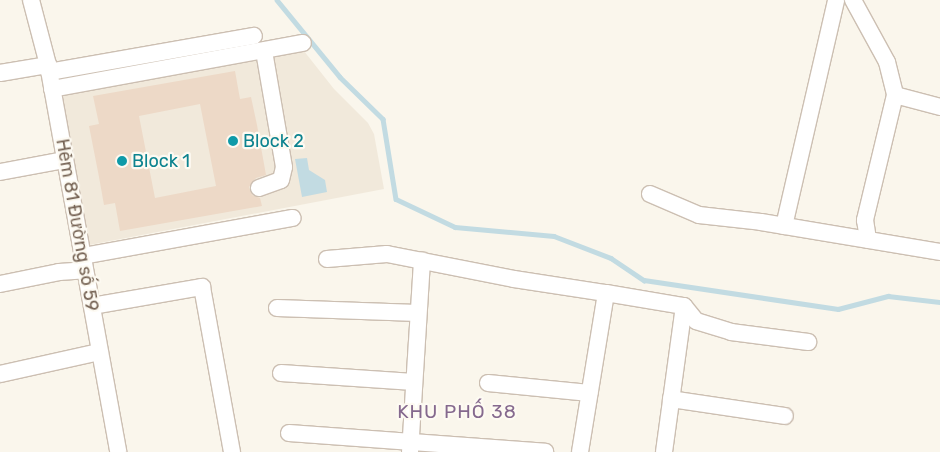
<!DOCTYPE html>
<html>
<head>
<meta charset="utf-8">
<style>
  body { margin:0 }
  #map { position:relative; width:940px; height:452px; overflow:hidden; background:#faf6ec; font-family:Rubik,sans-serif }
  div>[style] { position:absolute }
  .residential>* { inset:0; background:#f1e9db }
  .water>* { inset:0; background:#c2dbe2 }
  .stream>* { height:4.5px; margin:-2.25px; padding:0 2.25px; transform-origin:2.25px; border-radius:2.25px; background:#c2dbe2 }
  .building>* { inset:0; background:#edd9c7 }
  .roads { filter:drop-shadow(1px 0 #ccbfb2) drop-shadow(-1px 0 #ccbfb2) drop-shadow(0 1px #ccbfb2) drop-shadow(0 -1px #ccbfb2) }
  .minor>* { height:16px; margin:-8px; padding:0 8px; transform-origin:8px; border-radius:8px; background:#fff }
  .dots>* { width:14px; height:14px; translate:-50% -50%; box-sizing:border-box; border:2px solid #fdfaf2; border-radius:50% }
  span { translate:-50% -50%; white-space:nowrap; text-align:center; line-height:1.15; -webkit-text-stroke:4.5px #fdfaf2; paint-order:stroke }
  .culture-label { font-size:18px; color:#0d838f }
  .left { translate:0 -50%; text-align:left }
  .street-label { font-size:18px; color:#736051 }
  .neighbourhood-label { font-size:19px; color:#85698e; letter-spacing:1px }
</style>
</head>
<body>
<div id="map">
  <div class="residential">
    <i style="clip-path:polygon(300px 46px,334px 89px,368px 123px,374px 134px,384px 189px,89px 245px,59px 90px)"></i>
  </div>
  <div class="water">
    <i style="clip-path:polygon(307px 158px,309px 170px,325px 180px,327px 192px,302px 197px,295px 159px)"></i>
  </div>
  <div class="stream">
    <i style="left:277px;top:0;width:99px;rotate:50.7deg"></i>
    <i style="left:340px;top:77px;width:60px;rotate:44.3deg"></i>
    <i style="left:383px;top:119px;width:81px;rotate:80.8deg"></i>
    <i style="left:396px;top:199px;width:65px;rotate:25.4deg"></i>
    <i style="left:455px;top:227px;width:99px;rotate:5.2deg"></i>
    <i style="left:554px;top:236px;width:61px;rotate:21.1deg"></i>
    <i style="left:611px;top:258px;width:40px;rotate:34deg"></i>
    <i style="left:644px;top:280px;width:196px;rotate:8.5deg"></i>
    <i style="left:838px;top:309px;width:52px;rotate:-14.6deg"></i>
    <i style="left:888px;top:296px;width:52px;rotate:6.6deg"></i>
  </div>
  <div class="building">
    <i style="clip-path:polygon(evenodd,235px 71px,240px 99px,251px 97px,257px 125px,266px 175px,256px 178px,249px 187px,252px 195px,260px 198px,262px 206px,120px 231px,115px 203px,104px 205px,99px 177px,89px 126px,99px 124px,93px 96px,235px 71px,200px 104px,216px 186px,155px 198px,139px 116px,200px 104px)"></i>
  </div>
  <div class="roads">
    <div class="minor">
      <i style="left:31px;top:0;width:67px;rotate:75.3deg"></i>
      <i style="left:48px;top:65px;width:393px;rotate:79.7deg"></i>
      <i style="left:853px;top:0;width:71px;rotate:61.3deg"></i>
      <i style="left:887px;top:62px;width:34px;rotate:76deg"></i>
      <i style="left:895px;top:95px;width:129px;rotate:103.5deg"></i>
      <i style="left:865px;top:220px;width:20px;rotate:81deg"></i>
      <i style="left:49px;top:72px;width:208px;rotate:-10deg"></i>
      <i style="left:0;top:73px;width:49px;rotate:-9.5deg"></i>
      <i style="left:52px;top:89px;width:255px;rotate:-10.4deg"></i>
      <i style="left:895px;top:95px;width:47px;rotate:14.9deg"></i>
      <i style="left:0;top:172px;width:66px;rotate:-10.5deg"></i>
      <i style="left:259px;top:188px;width:23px;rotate:-20deg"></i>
      <i style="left:281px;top:180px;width:13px;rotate:-77deg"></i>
      <i style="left:284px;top:167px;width:118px;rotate:-99.8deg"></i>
      <i style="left:650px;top:194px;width:53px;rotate:23.2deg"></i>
      <i style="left:699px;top:215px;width:62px;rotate:6.4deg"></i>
      <i style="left:761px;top:222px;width:181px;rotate:9.5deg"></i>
      <i style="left:784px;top:226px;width:232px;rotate:-77deg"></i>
      <i style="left:83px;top:256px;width:213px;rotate:-10.3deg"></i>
      <i style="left:327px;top:259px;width:60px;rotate:-4.8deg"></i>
      <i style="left:387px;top:254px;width:129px;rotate:11.1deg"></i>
      <i style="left:514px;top:279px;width:93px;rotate:8.7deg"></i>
      <i style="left:0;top:284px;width:60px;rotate:-11.5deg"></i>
      <i style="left:59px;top:272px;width:26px;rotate:-4deg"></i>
      <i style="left:92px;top:306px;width:112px;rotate:-9.8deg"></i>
      <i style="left:202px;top:287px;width:168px;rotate:79.7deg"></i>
      <i style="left:277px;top:308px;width:141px;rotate:2deg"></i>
      <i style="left:281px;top:373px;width:133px;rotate:3.9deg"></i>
      <i style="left:0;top:374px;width:101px;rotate:-12.5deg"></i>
      <i style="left:488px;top:383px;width:102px;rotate:5.6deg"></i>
      <i style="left:671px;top:399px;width:115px;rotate:8.5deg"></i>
      <i style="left:289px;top:433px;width:257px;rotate:4.2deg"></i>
      <i style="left:410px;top:452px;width:192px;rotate:-86.4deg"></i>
      <i style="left:580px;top:452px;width:161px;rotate:-80.7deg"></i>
      <i style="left:606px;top:293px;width:79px;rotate:9.5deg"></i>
      <i style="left:684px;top:306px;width:19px;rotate:51deg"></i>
      <i style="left:696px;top:321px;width:37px;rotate:17deg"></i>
      <i style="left:731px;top:332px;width:78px;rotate:7.4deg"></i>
      <i style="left:664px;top:452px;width:147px;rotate:-82.2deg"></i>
    </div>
  </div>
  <div class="dots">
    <i style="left:233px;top:141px;background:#0f9aa8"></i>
    <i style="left:122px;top:161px;background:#0f9aa8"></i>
  </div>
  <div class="culture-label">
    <span class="left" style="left:243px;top:141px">Block 2</span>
    <span class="left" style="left:132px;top:161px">Block 1</span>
  </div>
  <div class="street-label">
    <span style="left:77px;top:225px;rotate:80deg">Hẻm 81 Đường số 59</span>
  </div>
  <div class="neighbourhood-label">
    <span style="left:457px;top:412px">KHU PHỐ 38</span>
  </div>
</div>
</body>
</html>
